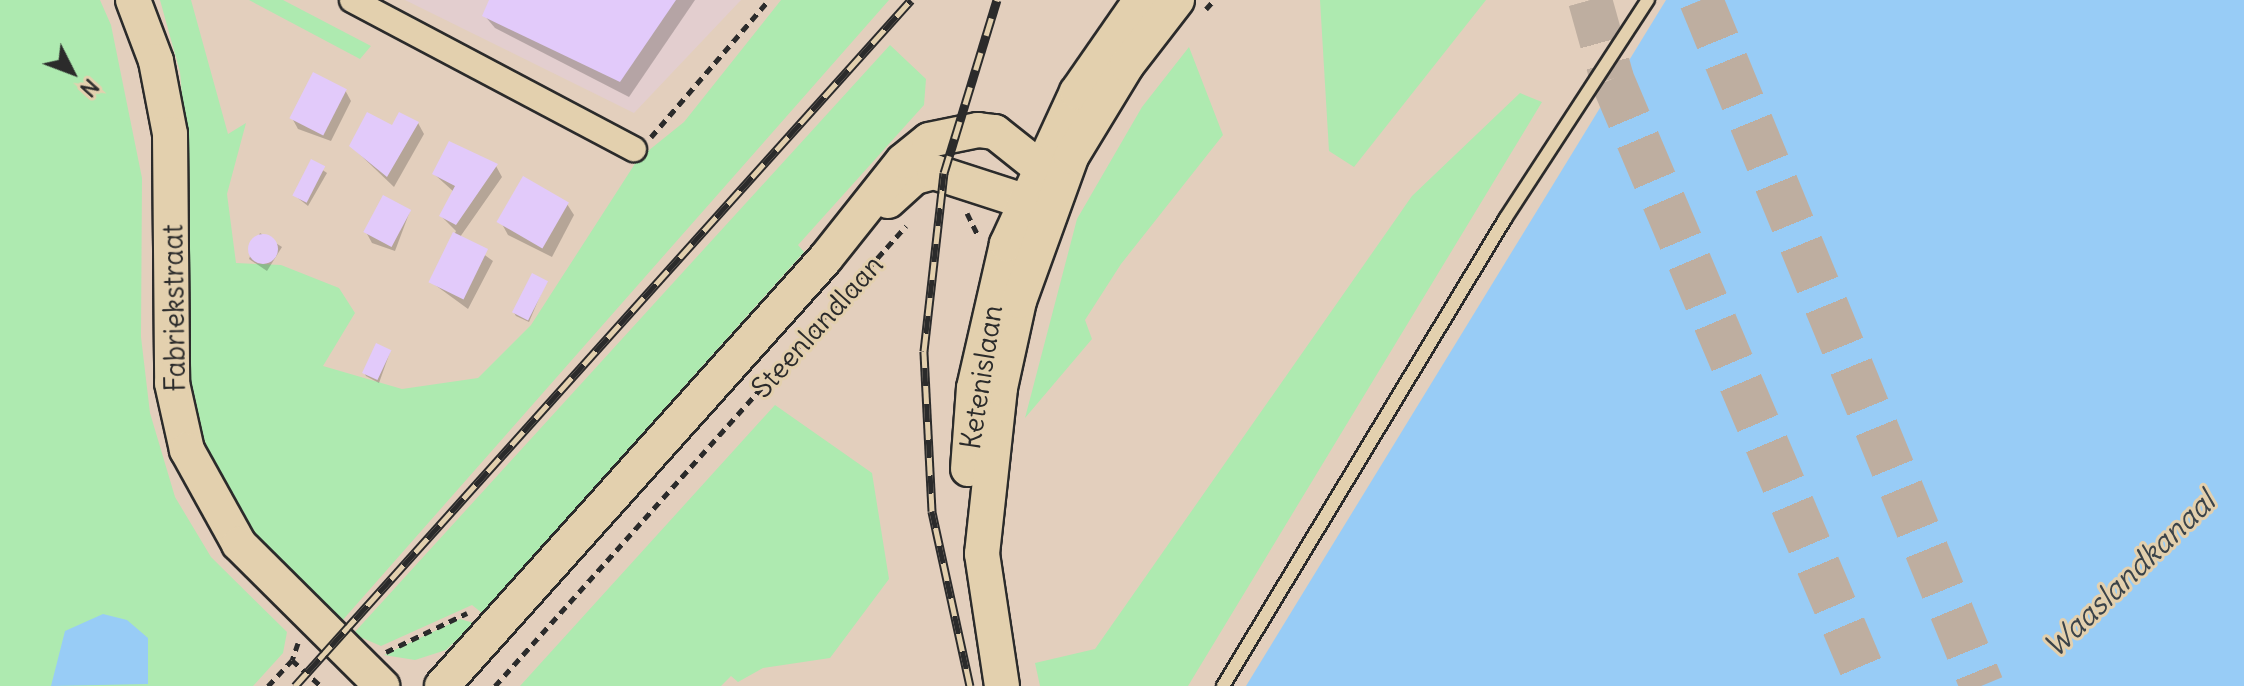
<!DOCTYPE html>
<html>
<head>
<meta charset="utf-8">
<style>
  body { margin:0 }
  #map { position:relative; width:2244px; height:686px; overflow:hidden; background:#e3cfbd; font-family:Delius,sans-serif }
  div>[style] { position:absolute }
  .built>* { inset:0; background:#e3cecf }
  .green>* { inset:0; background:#aeeab0 }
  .water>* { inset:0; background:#98ccf6 }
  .shadow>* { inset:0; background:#0003 }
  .building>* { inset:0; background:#e2cafa; transform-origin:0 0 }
  .round { border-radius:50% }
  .motorway-tunnel>* { height:44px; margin-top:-22px; transform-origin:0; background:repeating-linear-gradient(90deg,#beaea0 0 44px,transparent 0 66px) }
  .path>* { height:5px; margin-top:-2.5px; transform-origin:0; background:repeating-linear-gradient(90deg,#2b2b2b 0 8px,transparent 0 14px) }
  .roads { filter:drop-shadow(2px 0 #2b2b2b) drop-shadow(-2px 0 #2b2b2b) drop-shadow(0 2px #2b2b2b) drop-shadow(0 -2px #2b2b2b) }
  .service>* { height:12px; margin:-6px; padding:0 6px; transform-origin:6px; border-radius:6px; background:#e3d0ae }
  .minor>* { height:24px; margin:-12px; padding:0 12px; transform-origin:12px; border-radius:12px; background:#e3d0ae }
  .secondary>* { height:34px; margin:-17px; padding:0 17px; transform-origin:17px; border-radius:17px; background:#e3d0ae }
  .rail>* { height:9px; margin-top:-4.5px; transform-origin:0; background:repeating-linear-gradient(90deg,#e3d0ae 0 18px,#2b2b2b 0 36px); box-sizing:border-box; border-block:2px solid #2b2b2b }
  span { translate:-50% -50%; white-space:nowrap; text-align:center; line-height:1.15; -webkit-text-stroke:6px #e3d0ae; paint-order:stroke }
  .street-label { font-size:28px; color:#2b2b2b }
  .water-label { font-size:30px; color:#3b4349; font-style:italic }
  .north { position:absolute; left:32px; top:32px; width:80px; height:80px; -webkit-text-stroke:6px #e3d0ae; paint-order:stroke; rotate:132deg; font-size:22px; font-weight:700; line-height:32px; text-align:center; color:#2b2b2b }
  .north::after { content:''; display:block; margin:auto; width:28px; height:36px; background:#2b2b2b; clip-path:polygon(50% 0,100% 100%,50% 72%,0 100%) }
</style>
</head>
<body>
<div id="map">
  <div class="built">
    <i style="clip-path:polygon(405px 0,741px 0,634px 113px)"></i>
  </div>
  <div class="green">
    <i style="clip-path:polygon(0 0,100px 0,111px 25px,142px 178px,141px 337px,150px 413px,175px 497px,211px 557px,287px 632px,283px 653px,253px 686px,0 686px)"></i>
    <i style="clip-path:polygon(160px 0,191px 0,228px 134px,246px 123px,227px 194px,236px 263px,281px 265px,339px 288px,355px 313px,323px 366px,402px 389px,478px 378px,531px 325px,638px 159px,684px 122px,781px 0,889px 0,341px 622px,256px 542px,225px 493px,204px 439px,184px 352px,187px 152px,180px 72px)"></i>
    <i style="clip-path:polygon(249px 0,283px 0,371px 46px,360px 59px)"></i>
    <i style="clip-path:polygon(1320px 0,1486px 0,1354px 167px,1329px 151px)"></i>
    <i style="clip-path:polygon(890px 45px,926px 79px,924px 105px,798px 245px,804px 252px,482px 613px,472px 605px,381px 646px,353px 634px)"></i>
    <i style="clip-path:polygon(1189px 47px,1223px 135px,1121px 264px,1085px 320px,1092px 339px,1025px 418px,1077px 219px,1142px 107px)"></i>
    <i style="clip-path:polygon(1520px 93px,1542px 102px,1188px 686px,1040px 686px,1035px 663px,1095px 649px,1412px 196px)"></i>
    <i style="clip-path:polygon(775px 405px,872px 473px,889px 579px,830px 658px,763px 668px,738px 682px,731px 676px,721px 686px,520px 686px)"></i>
    <i style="clip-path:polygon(460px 619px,474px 623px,446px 650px,415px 660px,384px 655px)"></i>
  </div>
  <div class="water">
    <i style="clip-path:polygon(1666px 0,2244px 0,2244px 686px,1246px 686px)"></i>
    <i style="clip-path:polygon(103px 614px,127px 620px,148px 638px,148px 684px,51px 686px,65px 631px)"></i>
  </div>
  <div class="shadow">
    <i style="clip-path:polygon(491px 0,695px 0,629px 97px,495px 28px,484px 15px)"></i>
    <i style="clip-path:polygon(345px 90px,351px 101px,331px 141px,298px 129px,292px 118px)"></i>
    <i style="clip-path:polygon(418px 123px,424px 134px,394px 187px,351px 146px)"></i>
    <i style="clip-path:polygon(311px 162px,327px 173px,308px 206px,294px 195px)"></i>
    <i style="clip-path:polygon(496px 166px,502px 177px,460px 237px,493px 261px,468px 309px,431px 282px,456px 231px,441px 216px,454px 192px,434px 174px)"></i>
    <i style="clip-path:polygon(567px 204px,574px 215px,552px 257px,508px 235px,502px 224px)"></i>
    <i style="clip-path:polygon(410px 211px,395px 251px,372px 243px,366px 232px)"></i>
    <i style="clip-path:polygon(260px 233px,282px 247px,267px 271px,249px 259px)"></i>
    <i style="clip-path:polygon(546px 282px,529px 322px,516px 316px,513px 311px)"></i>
    <i style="clip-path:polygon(390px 352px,379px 383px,366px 376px,364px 372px)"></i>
  </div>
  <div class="building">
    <i style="clip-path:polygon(489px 0,676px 0,620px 82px,482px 16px)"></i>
    <i style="left:313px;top:72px;width:38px;height:52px;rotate:27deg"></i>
    <i style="clip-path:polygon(367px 112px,392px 125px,399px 112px,419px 122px,387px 177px,349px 146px)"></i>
    <i style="clip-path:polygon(449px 141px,498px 164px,456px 225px,439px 216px,455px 186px,432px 174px)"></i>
    <i style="left:311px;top:159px;width:16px;height:41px;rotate:27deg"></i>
    <i style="left:523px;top:176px;width:53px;height:53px;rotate:30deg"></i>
    <i style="left:383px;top:195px;width:32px;height:42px;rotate:28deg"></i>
    <i style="left:453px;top:232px;width:39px;height:56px;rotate:26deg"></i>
    <i class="round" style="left:248px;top:234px;width:30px;height:30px"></i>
    <i style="left:532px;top:273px;width:18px;height:44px;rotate:27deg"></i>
    <i style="left:376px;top:343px;width:17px;height:33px;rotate:25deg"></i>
  </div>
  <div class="motorway-tunnel">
    <i style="left:1590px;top:0;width:82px;rotate:74.4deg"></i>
    <i style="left:1612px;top:79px;width:659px;rotate:67.05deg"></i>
    <i style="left:1701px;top:0;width:741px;rotate:67.72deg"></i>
  </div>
  <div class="path">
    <i style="left:1206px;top:9px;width:12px;rotate:-48deg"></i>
    <i style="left:651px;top:137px;width:181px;rotate:-49.3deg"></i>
    <i style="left:967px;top:213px;width:25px;rotate:64deg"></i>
    <i style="left:298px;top:643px;width:18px;rotate:109deg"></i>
    <i style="left:292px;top:660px;width:39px;rotate:42deg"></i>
    <i style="left:386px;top:652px;width:90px;rotate:-25.7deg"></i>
    <i style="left:268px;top:686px;width:35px;rotate:-47deg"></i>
    <i style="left:495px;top:686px;width:617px;rotate:-48.22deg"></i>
  </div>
  <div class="roads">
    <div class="service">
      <i style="left:1223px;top:686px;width:546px;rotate:-58.87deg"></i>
      <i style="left:1505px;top:219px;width:262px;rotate:-56.9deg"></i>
    </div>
    <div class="minor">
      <i style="left:352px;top:0;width:319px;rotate:27.9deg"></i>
    </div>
    <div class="secondary">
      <i style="left:133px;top:0;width:65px;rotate:69.3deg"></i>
      <i style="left:156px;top:61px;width:74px;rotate:79.1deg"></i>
      <i style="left:170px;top:134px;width:249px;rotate:89.5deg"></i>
      <i style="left:172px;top:383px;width:69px;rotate:77.4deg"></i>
      <i style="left:187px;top:450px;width:107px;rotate:61deg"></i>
      <i style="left:239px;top:544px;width:202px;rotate:44.8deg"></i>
      <i style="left:888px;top:201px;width:36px;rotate:-42deg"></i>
      <i style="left:915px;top:177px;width:20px;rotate:-15deg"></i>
      <i style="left:934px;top:172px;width:95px;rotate:17.9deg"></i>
      <i style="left:968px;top:469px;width:81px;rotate:-85.8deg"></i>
      <i style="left:974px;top:388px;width:148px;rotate:-77.1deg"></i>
      <i style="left:1007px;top:244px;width:167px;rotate:-65.3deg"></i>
      <i style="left:1077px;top:92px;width:112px;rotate:-55.2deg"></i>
      <i style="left:442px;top:686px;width:574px;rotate:-48.11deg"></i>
      <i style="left:825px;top:259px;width:125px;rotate:-51.5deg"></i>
      <i style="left:903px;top:161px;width:33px;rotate:-39deg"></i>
      <i style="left:929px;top:140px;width:50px;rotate:-11.5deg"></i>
      <i style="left:978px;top:130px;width:17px;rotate:7deg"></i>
      <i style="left:995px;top:132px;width:56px;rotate:38.5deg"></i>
      <i style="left:1002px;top:686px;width:134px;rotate:-98.6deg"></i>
      <i style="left:982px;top:554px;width:167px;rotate:-83.8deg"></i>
      <i style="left:1000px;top:388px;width:89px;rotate:-77.7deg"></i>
      <i style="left:1019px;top:301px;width:153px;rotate:-70.1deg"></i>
      <i style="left:1071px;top:157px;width:108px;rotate:-58.7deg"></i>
      <i style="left:1127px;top:65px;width:82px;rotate:-52.4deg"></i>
    </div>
  </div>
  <div class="rail">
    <i style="left:295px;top:686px;width:922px;rotate:-48.08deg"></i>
    <i style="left:970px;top:686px;width:179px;rotate:-102.3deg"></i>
    <i style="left:932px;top:511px;width:160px;rotate:-92.9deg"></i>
    <i style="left:924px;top:351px;width:179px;rotate:-83.6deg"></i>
    <i style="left:944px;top:173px;width:181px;rotate:-73deg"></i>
  </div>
  <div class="street-label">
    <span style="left:174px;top:308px;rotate:-91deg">Fabriekstraat</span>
    <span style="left:817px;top:326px;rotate:-48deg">Steenlandlaan</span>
    <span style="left:981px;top:377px;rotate:-81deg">Ketenislaan</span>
  </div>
  <div class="water-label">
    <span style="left:2129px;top:574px;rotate:-44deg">Waaslandkanaal</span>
  </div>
  <div class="north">N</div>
</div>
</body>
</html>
